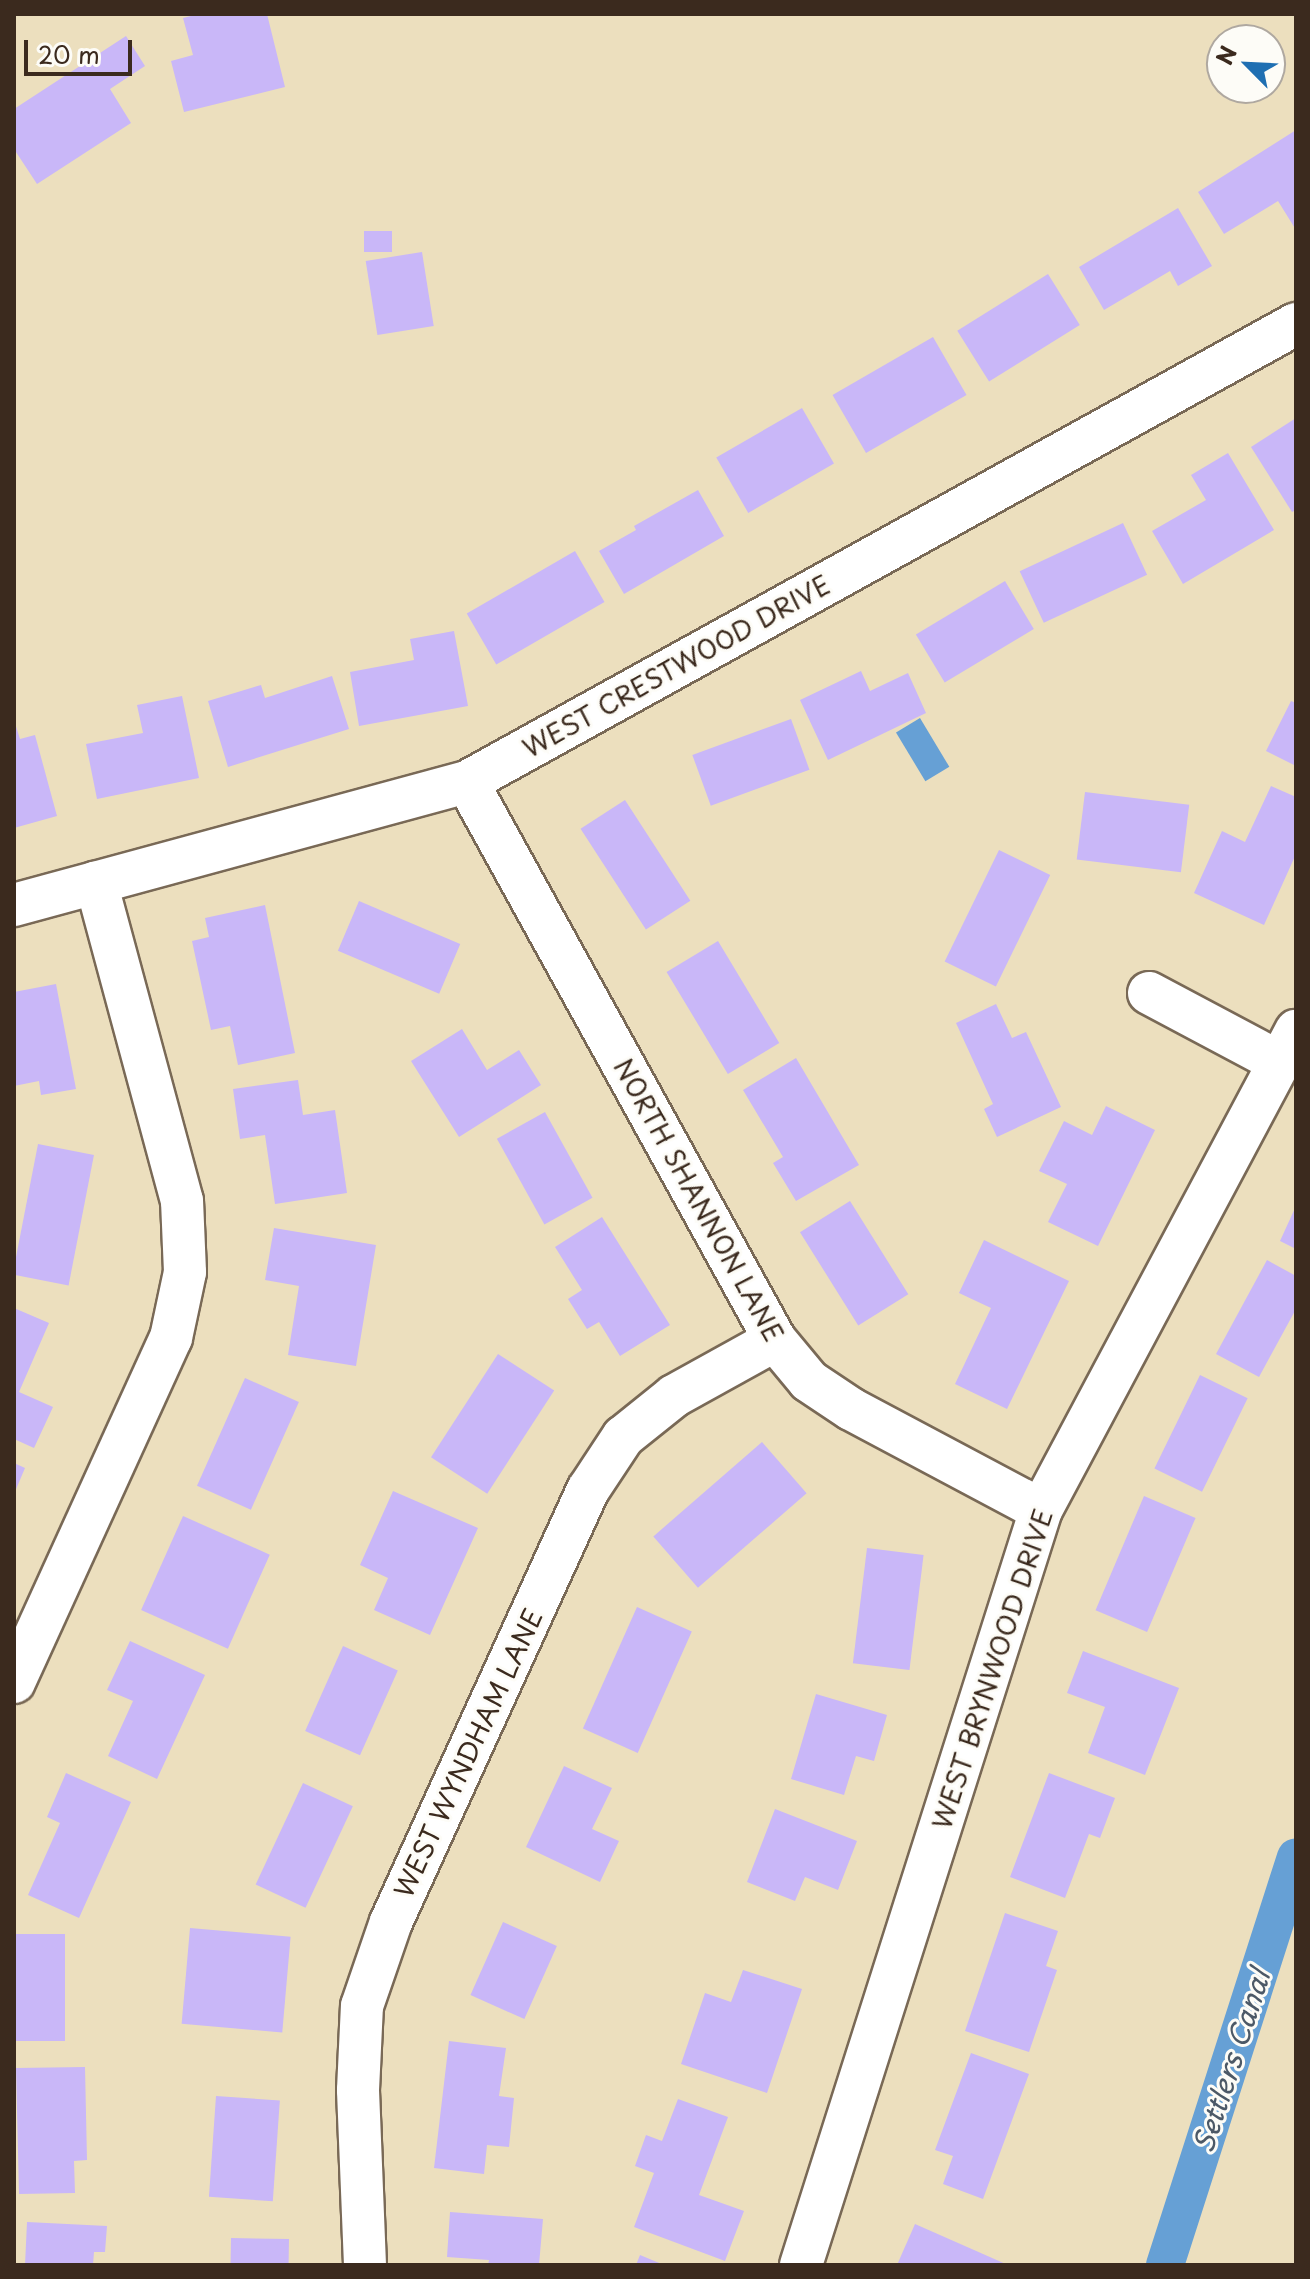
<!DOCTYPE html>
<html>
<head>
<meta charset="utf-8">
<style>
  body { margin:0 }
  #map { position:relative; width:1310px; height:2279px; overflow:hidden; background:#ecdfbe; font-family:"Playpen Sans",sans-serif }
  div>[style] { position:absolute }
  .water>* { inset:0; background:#66a0d5; transform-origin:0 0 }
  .canal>* { height:38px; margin:-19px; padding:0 19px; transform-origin:19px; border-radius:19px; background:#66a0d5 }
  .building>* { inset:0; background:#c9b7f8; transform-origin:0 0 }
  .roads { filter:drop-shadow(2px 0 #796956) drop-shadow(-2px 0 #796956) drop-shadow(0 2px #796956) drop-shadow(0 -2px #796956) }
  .minor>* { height:42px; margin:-21px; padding:0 21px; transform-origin:21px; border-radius:21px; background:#fff }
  span { translate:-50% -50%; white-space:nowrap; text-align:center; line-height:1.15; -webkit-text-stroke:6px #fdfcf7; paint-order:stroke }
  .street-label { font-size:26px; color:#3b2a1e }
  .water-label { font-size:28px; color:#4c5967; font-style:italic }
  .frame { position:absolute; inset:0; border:16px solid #3b2a1e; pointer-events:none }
  .north { position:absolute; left:1206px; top:24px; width:80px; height:80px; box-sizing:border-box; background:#fdfcf7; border:2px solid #afa8a0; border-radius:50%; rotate:294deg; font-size:22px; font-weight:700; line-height:32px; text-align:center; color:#3b2a1e }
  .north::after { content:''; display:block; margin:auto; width:28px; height:36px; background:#1f6fb2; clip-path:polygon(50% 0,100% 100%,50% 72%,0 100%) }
  .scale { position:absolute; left:24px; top:40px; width:108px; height:36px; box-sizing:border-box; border:4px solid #3b2a1e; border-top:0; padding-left:10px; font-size:24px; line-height:28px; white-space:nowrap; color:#3b2a1e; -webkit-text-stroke:6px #fdfcf7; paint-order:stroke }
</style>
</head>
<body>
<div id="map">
  <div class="water">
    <i style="left:920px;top:718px;width:57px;height:28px;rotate:59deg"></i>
  </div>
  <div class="canal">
    <i style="left:1165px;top:2265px;width:428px;rotate:-72.2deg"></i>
  </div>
  <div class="building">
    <i style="clip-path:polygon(199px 14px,267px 14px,285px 87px,184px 112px,171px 61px,193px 55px,183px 18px)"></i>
    <i style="clip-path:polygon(126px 36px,145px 66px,110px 89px,131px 123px,37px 184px,14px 149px,14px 109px)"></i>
    <i style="clip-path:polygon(1296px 130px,1296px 230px,1278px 201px,1224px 234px,1198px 192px)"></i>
    <i style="clip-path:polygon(1178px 208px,1212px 266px,1178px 286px,1170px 271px,1104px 310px,1079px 267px)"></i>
    <i style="left:364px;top:231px;width:28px;height:21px"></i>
    <i style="left:422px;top:252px;width:75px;height:57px;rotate:81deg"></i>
    <i style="left:1048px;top:274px;width:60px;height:107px;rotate:58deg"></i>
    <i style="left:933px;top:337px;width:67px;height:116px;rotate:60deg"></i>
    <i style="left:802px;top:408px;width:64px;height:99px;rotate:60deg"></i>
    <i style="clip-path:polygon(1296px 418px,1296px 510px,1292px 512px,1251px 447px)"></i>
    <i style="clip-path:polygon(1228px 453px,1274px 530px,1183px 584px,1152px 531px,1206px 500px,1191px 475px)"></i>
    <i style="clip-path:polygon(698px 490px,724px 536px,624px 594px,599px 551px,636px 530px,634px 526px)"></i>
    <i style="left:1123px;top:523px;width:57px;height:114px;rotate:65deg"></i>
    <i style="left:575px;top:551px;width:59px;height:125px;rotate:60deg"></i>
    <i style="left:1005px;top:581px;width:56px;height:104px;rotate:59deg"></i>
    <i style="clip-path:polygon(454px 631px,468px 706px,359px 726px,350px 672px,414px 660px,410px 639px)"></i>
    <i style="clip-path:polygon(861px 671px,870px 691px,908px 673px,926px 713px,828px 760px,800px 700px)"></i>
    <i style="clip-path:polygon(332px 676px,349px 729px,228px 767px,208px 701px,261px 685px,265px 698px)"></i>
    <i style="clip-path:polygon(182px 696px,199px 778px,97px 799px,86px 744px,143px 733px,137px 705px)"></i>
    <i style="clip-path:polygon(1291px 701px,1296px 703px,1296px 766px,1266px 751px)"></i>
    <i style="left:791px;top:719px;width:54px;height:105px;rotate:70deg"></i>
    <i style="clip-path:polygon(14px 720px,20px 739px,35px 735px,57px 816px,14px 828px)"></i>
    <i style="clip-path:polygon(1271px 786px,1296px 797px,1296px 854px,1264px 925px,1194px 893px,1222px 831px,1245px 842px)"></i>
    <i style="left:1085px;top:792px;width:105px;height:68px;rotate:7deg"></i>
    <i style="left:625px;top:800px;width:120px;height:53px;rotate:57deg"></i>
    <i style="left:999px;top:850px;width:57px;height:124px;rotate:26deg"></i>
    <i style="left:359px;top:901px;width:110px;height:54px;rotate:23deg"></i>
    <i style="clip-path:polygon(265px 905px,295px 1053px,238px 1065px,230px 1026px,211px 1030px,192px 941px,209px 937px,205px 918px)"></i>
    <i style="left:718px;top:941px;width:119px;height:60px;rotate:59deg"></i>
    <i style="clip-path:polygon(56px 984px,76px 1089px,41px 1095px,39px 1081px,14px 1086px,14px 992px)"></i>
    <i style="clip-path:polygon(996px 1004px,1012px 1038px,1026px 1032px,1061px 1107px,997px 1137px,984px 1109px,993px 1104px,956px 1023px)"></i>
    <i style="clip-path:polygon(462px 1029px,487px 1070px,519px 1050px,541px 1085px,459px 1137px,411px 1061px)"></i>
    <i style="clip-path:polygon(796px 1058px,859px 1165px,796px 1201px,773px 1163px,783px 1157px,743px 1090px)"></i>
    <i style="clip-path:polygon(298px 1080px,303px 1115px,335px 1110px,347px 1193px,275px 1204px,265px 1135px,240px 1139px,233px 1089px)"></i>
    <i style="clip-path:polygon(1106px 1106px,1155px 1130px,1098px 1246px,1048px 1222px,1067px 1184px,1039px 1171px,1064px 1121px,1092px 1135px)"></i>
    <i style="left:545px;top:1112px;width:98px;height:55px;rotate:61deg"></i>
    <i style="left:38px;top:1144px;width:57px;height:133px;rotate:11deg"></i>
    <i style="left:850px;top:1201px;width:110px;height:59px;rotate:58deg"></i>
    <i style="clip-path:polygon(1296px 1206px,1296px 1249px,1280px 1241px)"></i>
    <i style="clip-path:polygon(602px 1217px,670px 1325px,620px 1356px,599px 1322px,587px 1329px,568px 1299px,582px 1290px,555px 1247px)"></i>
    <i style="clip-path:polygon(274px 1228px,376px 1245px,356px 1366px,288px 1355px,299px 1286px,265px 1280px)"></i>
    <i style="clip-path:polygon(984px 1240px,1069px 1281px,1007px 1409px,955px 1384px,991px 1308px,959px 1293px)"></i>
    <i style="clip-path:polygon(1267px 1260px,1296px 1276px,1296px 1309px,1259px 1377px,1216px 1354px)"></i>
    <i style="clip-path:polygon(14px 1308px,49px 1323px,19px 1392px,53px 1407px,34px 1448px,14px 1439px)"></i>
    <i style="left:498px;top:1354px;width:67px;height:123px;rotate:33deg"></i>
    <i style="left:1200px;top:1375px;width:53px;height:104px;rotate:26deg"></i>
    <i style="left:245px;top:1378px;width:59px;height:118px;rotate:24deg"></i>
    <i style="left:762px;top:1442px;width:68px;height:144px;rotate:49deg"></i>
    <i style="clip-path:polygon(14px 1463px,25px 1468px,14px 1494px)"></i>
    <i style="clip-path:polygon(393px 1491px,478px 1528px,430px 1635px,374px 1610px,388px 1578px,360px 1565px)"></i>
    <i style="left:1144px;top:1496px;width:56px;height:124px;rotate:23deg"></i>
    <i style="left:183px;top:1516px;width:95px;height:103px;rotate:24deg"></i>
    <i style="left:867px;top:1548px;width:57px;height:116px;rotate:7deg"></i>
    <i style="left:637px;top:1607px;width:60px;height:133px;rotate:24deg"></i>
    <i style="clip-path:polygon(130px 1641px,205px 1675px,157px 1779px,108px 1756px,133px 1701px,107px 1690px)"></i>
    <i style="left:343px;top:1646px;width:60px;height:93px;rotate:24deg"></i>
    <i style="clip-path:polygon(1083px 1651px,1179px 1688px,1145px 1775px,1088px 1753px,1105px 1707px,1067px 1693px)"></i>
    <i style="clip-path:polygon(816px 1694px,887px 1715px,874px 1761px,856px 1756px,844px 1795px,791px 1779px)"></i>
    <i style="clip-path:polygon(564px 1766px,612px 1788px,592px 1829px,619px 1841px,600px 1882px,526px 1847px)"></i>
    <i style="clip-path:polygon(66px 1773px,131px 1802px,79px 1918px,28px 1895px,60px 1823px,47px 1817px)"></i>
    <i style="clip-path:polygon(1049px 1773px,1115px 1798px,1100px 1838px,1089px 1834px,1065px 1898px,1010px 1877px)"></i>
    <i style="left:303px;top:1783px;width:55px;height:112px;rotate:25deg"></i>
    <i style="clip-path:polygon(775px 1809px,857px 1841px,838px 1890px,805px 1877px,795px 1901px,747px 1882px)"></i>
    <i style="clip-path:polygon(1005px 1913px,1058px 1931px,1046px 1966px,1057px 1970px,1029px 2052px,965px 2031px)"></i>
    <i style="left:503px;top:1922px;width:59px;height:80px;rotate:24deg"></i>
    <i style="left:190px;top:1928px;width:101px;height:96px;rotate:5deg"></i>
    <i style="left:14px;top:1934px;width:51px;height:107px"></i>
    <i style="clip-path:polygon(743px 1970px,802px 1989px,767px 2093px,681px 2064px,705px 1993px,731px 2002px)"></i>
    <i style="clip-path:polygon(449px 2041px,506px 2048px,499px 2096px,514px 2098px,509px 2147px,487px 2145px,484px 2174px,434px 2168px)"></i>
    <i style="clip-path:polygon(971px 2053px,1029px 2074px,983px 2199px,943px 2184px,953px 2156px,935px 2150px)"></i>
    <i style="clip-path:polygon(85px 2067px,87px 2160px,74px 2161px,75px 2193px,19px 2194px,16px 2068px)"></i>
    <i style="left:216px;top:2096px;width:64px;height:101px;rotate:4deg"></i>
    <i style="clip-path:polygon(678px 2099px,728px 2117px,699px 2195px,744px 2211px,725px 2261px,634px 2227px,654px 2173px,635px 2166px,646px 2135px,662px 2141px)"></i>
    <i style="clip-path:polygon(450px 2212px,543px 2219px,539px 2265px,488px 2265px,489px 2260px,447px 2257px)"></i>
    <i style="clip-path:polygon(27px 2222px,107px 2226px,105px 2252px,94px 2252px,93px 2265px,25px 2265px)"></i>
    <i style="clip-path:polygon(915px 2224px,1008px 2265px,897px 2265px)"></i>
    <i style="left:231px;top:2238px;width:58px;height:27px;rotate:1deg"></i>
    <i style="clip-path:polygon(640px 2255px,664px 2265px,636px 2265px)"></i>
  </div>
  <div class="roads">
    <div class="minor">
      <i style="left:467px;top:782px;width:637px;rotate:61.1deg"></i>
      <i style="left:775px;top:1340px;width:53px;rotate:50.3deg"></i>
      <i style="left:809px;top:1381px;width:50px;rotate:33.7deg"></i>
      <i style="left:851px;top:1409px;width:215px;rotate:28deg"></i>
      <i style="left:14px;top:905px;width:469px;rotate:-15.2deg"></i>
      <i style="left:467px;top:782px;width:947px;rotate:-28.92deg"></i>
      <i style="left:1149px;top:993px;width:147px;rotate:28deg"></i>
      <i style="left:14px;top:1682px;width:378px;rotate:-65.5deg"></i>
      <i style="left:171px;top:1338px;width:67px;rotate:-78deg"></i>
      <i style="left:185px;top:1272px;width:71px;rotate:-92.4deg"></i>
      <i style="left:182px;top:1201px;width:330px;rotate:-105.1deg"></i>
      <i style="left:365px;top:2265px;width:175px;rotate:-92.3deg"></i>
      <i style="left:358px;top:2090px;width:84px;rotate:-87.3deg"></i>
      <i style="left:362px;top:2006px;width:89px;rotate:-71deg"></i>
      <i style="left:391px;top:1922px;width:475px;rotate:-65.5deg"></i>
      <i style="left:588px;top:1490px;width:64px;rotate:-56.6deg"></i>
      <i style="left:623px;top:1437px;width:65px;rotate:-38.8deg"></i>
      <i style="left:674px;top:1396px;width:115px;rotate:-29deg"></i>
      <i style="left:801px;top:2265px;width:792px;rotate:-72.37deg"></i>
      <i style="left:1041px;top:1510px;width:543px;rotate:-61.97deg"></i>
    </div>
  </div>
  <div class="street-label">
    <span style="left:676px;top:666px;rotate:-29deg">WEST CRESTWOOD DRIVE</span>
    <span style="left:699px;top:1200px;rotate:61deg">NORTH SHANNON LANE</span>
    <span style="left:992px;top:1669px;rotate:-72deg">WEST BRYNWOOD DRIVE</span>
    <span style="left:468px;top:1753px;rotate:-65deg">WEST WYNDHAM LANE</span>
  </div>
  <div class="water-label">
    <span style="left:1231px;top:2061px;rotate:-72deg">Settlers Canal</span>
  </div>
  <div class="frame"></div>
  <div class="north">N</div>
  <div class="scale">20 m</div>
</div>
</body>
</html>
